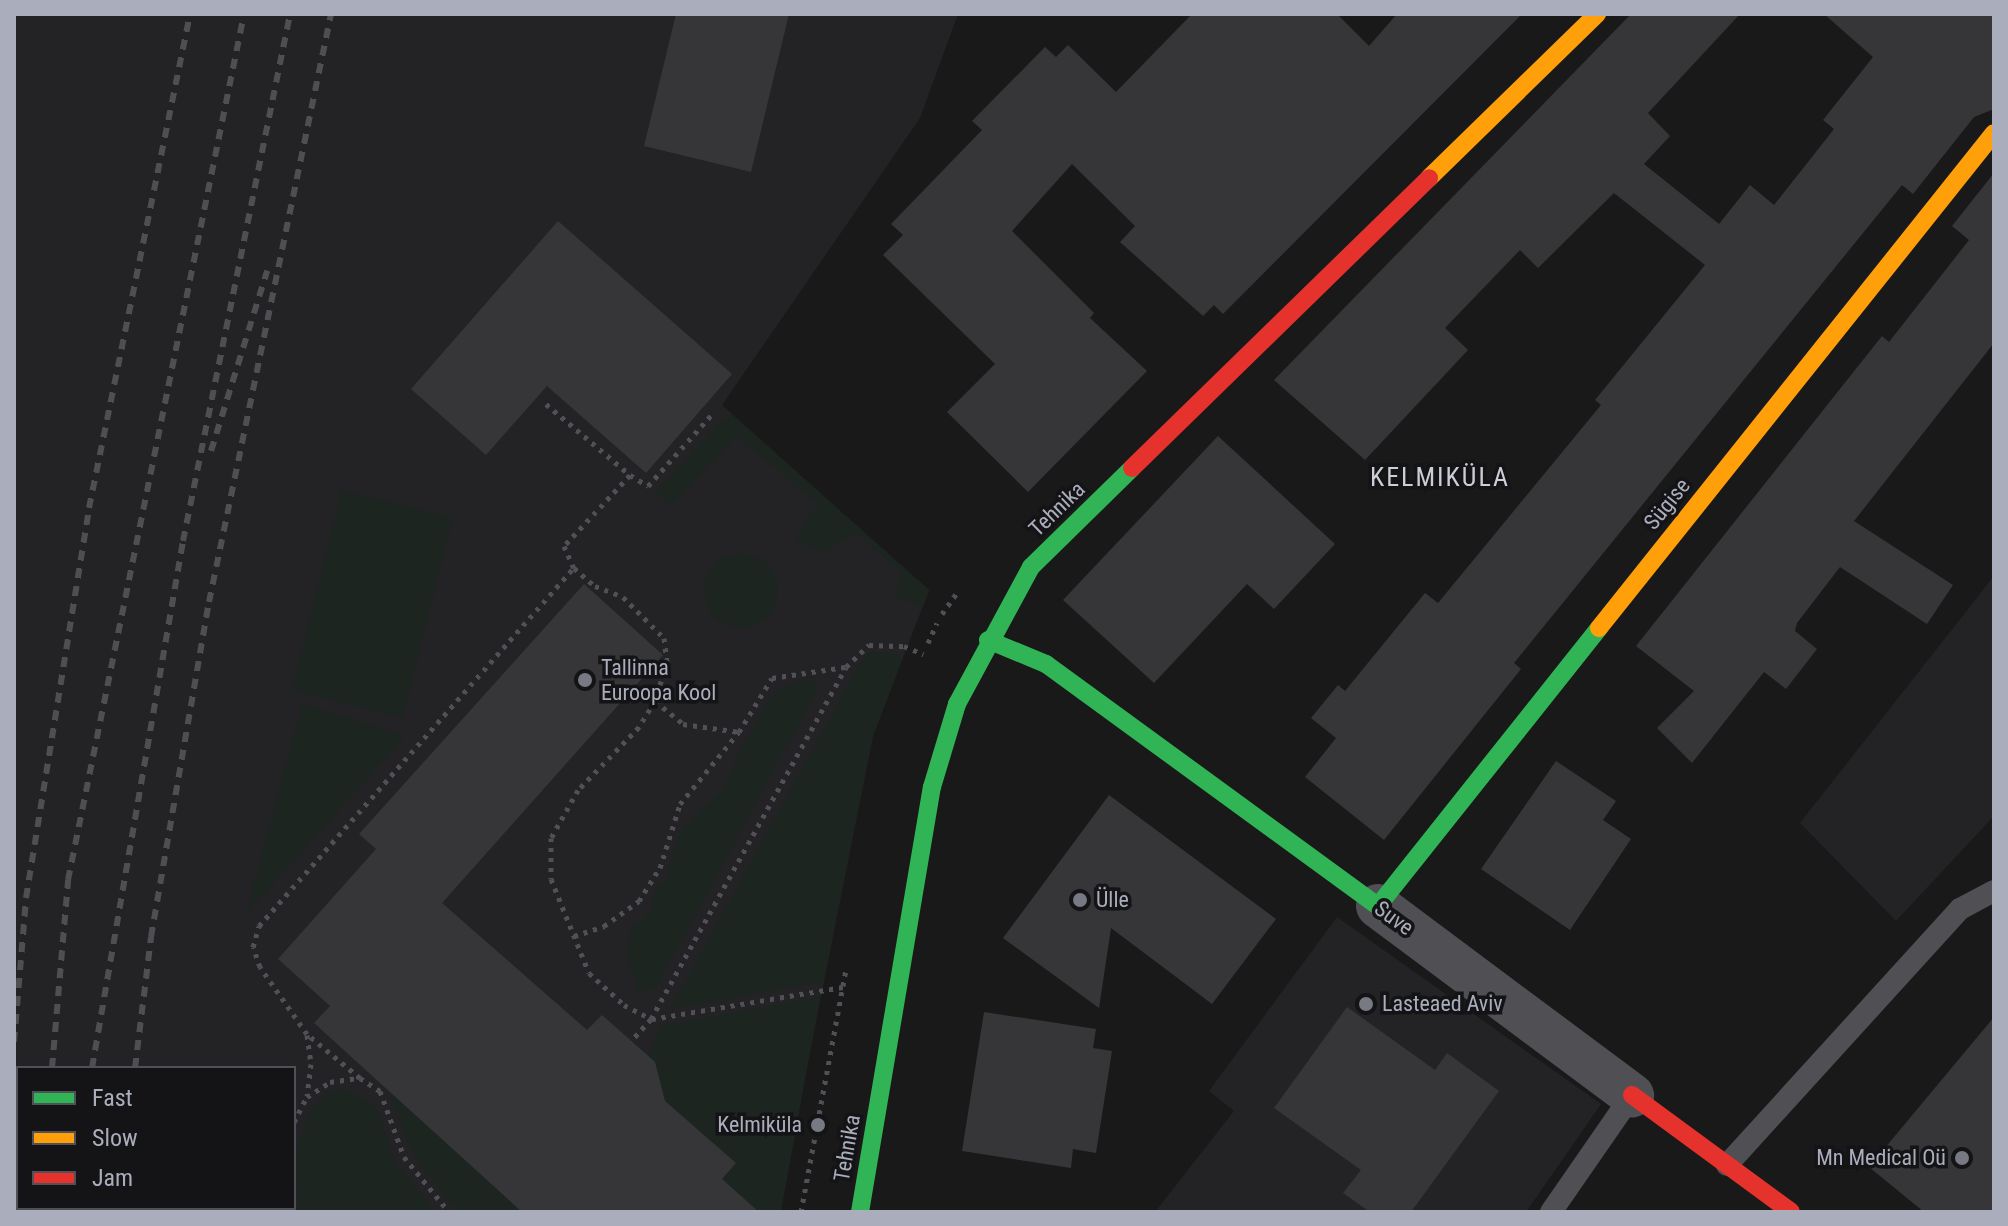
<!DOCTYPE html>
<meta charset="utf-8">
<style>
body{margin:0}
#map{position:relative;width:2008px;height:1226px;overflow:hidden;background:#19191a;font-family:"Roboto Condensed",sans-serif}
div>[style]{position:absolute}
.built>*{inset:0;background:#232326}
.green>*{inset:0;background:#1d2520;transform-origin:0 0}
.round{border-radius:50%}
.building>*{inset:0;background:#363638}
.path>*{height:5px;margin-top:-2.5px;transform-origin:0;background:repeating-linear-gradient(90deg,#505056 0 4px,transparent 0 10px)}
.lane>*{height:22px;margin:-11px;padding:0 11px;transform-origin:11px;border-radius:11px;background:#4f4f54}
.street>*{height:44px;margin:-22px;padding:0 22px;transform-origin:22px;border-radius:22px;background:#4f4f54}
.fast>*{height:18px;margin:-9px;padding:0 9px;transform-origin:9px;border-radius:9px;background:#30b455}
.slow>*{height:18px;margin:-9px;padding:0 9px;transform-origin:9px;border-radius:9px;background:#ff9f0a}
.jam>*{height:18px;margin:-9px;padding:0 9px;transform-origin:9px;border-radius:9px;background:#e5322d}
.rail>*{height:6px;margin-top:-3px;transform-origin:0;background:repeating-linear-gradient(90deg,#4e4f53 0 10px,transparent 0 18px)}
.dots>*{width:22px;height:22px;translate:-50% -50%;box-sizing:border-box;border:4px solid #141316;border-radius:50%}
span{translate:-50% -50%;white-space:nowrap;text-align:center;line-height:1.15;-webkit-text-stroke:7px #141316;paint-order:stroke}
.street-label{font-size:22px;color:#aaadbc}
.poi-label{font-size:22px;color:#aaadbc}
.left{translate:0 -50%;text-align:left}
.right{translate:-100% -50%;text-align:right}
.quarter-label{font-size:26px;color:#cbcdd7;letter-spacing:2px}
.frame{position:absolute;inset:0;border:16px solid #aaadbc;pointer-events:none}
.legend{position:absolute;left:16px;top:1066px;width:280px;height:144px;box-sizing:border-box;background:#141316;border:2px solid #505158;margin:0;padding:10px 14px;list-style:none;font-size:24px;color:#aaadbc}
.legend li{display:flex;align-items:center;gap:16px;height:40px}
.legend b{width:40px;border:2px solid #505158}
</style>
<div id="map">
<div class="built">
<div style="clip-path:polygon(evenodd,14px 14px,958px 14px,920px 118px,722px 405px,929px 590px,873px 736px,778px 1212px,14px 1212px,14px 14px,18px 1068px,294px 1068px,294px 1208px,18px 1208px,18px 1068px)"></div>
<div style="clip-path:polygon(1994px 576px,1994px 816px,1896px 921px,1800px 823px)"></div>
<div style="clip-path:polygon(1337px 917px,1601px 1104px,1526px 1212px,1155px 1212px,1234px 1111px,1209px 1091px)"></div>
</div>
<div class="green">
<div style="clip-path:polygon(730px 413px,929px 590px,923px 607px,894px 597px,902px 573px,857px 534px,825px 551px,796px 543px,806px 518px,819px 505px,737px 436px,671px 505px,655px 492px)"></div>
<div style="left:342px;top:490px;width:114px;height:206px;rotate:14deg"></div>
<div class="round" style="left:704px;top:554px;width:74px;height:74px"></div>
<div style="clip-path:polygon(873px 652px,904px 655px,873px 736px,823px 982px,670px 1009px,864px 657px)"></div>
<div style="clip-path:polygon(811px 676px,817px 690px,656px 988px,639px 992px,627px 955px,631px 929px,649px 914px,657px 887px,666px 881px,679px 834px,727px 785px,741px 748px,775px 691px)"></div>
<div style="clip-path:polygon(302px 704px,405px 736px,246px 914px)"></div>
<div style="clip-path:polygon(820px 997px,781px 1212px,759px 1212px,722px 1179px,736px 1163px,647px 1085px,658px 1072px,648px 1056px,661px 1026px)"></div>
<div style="clip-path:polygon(341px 1089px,375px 1105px,396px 1163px,435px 1212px,301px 1212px,294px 1182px,296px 1146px,313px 1107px,327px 1092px)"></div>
<div style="clip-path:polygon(389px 1091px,522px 1212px,463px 1212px,451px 1204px,415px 1158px)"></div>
</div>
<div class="building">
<div style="clip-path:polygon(676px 14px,789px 14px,751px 172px,644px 146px)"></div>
<div style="clip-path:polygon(1192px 14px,1337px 14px,1369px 46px,1397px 14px,1522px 14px,1223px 314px,1214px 305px,1203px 316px,1120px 242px,1135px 226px,1072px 164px,1012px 231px,1094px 313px,1090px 318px,1147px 371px,1028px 492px,947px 412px,995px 364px,883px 255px,903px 235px,891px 224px,982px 130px,972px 121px,1045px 47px,1056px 57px,1068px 45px,1116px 92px)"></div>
<div style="clip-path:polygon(1631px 14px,1740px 14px,1648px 113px,1670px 136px,1644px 164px,1719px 224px,1750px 185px,1774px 205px,1834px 129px,1823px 120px,1873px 57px,1824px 14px,1994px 14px,1994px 109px,1974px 117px,1913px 194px,1902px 185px,1514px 663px,1521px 669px,1384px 840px,1305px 777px,1336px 738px,1311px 718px,1338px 685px,1345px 691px,1425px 593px,1438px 603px,1601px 405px,1595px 400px,1705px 265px,1614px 193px,1538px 268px,1520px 250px,1445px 328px,1468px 350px,1365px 460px,1274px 380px)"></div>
<div style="clip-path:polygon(1994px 173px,1994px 343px,1854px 521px,1953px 585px,1927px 624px,1840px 567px,1797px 623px,1795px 631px,1817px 649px,1786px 689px,1764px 672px,1692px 763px,1657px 728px,1694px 691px,1636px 646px,1882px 336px,1889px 342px,1969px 240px,1952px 226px)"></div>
<div style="clip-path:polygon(558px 221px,732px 374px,646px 473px,547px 386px,486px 455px,411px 389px)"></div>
<div style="clip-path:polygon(1218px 436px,1335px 544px,1274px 609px,1247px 584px,1154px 683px,1063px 600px)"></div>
<div style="clip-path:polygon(584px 584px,663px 655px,442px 903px,587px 1030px,602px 1015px,655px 1062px,665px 1101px,736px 1163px,722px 1179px,759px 1212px,522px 1212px,314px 1023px,330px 1006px,278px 959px,376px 849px,359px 834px)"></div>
<div style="clip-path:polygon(1556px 761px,1616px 801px,1603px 820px,1631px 839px,1570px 930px,1481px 869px)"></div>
<div style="clip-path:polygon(1109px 795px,1276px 919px,1212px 1004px,1111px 928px,1099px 1008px,1003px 938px)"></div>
<div style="clip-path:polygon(1347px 1007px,1435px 1070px,1447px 1053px,1499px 1091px,1411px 1212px,1370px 1212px,1343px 1193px,1361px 1170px,1274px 1108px)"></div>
<div style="clip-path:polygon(984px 1012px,1096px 1029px,1093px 1048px,1112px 1051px,1096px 1153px,1073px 1149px,1071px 1168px,962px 1151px)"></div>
<div style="clip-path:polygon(1994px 1017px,1994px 1212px,1924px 1212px,1869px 1167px)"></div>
</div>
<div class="path">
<div style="left:546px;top:404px;width:110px;rotate:40.2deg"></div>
<div style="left:630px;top:475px;width:97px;rotate:132.9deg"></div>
<div style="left:564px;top:546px;width:24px;rotate:66deg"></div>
<div style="left:574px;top:568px;width:28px;rotate:41deg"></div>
<div style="left:595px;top:586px;width:30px;rotate:21deg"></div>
<div style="left:623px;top:597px;width:58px;rotate:45deg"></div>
<div style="left:664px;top:638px;width:24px;rotate:83deg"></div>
<div style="left:667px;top:662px;width:41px;rotate:107.1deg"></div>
<div style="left:655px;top:701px;width:31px;rotate:122deg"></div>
<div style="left:639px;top:727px;width:88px;rotate:134.1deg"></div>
<div style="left:578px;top:790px;width:55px;rotate:119.4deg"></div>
<div style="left:551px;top:838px;width:41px;rotate:90deg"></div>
<div style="left:551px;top:879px;width:101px;rotate:68deg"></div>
<div style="left:589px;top:973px;width:47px;rotate:42.4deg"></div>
<div style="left:624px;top:1005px;width:30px;rotate:27deg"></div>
<div style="left:651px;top:1019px;width:30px;rotate:132deg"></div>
<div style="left:630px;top:475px;width:21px;rotate:31deg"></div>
<div style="left:648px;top:486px;width:98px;rotate:-48.3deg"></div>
<div style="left:942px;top:614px;width:29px;rotate:-55deg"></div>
<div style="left:928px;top:643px;width:22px;rotate:-66deg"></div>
<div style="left:655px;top:701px;width:36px;rotate:39deg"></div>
<div style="left:683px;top:724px;width:57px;rotate:8.1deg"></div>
<div style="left:574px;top:936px;width:32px;rotate:-18deg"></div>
<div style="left:604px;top:926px;width:43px;rotate:-35.5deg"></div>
<div style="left:639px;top:901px;width:39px;rotate:-58deg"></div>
<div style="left:660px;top:868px;width:67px;rotate:-72.6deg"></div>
<div style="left:680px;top:804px;width:93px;rotate:-50.7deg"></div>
<div style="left:739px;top:732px;width:63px;rotate:-58.6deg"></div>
<div style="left:772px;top:678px;width:74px;rotate:-8.6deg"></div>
<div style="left:843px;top:987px;width:195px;rotate:170.5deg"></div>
<div style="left:651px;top:1019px;width:402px;rotate:-61deg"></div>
<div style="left:846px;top:667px;width:32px;rotate:-44deg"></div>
<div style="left:869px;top:645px;width:35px;rotate:2deg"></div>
<div style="left:904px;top:646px;width:21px;rotate:23deg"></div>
<div style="left:307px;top:1035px;width:29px;rotate:82deg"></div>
<div style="left:311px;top:1064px;width:32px;rotate:97deg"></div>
<div style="left:360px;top:1078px;width:69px;rotate:-140.3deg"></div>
<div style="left:307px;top:1034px;width:82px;rotate:-125deg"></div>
<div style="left:260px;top:967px;width:21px;rotate:-109deg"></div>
<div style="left:253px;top:947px;width:22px;rotate:-74deg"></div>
<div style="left:259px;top:926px;width:477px;rotate:-48.7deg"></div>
<div style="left:294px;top:1122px;width:28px;rotate:-63deg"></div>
<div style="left:307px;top:1097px;width:27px;rotate:-33deg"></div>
<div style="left:330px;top:1082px;width:30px;rotate:-8deg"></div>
<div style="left:360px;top:1078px;width:24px;rotate:33deg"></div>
<div style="left:380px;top:1091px;width:70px;rotate:70deg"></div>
<div style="left:404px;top:1157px;width:71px;rotate:50.7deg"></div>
<div style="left:285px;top:1208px;width:4px;rotate:76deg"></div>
<div style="left:801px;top:1212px;width:246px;rotate:-79.5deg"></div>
</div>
<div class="lane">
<div style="left:1727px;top:1165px;width:346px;rotate:-47.7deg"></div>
<div style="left:1960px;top:909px;width:38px;rotate:-28deg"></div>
<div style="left:1551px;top:1212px;width:142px;rotate:-55.3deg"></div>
</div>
<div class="street">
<div style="left:1378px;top:906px;width:317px;rotate:36.7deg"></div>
</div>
<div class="fast">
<div style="left:988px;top:640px;width:63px;rotate:22.5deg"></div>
<div style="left:1046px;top:664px;width:411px;rotate:36.1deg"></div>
<div style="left:1378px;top:906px;width:355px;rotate:-51.5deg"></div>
<div style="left:860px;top:1212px;width:431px;rotate:-80.4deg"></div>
<div style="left:932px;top:787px;width:87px;rotate:-73.2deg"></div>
<div style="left:957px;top:704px;width:156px;rotate:-61.6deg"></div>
<div style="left:1031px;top:567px;width:141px;rotate:-44.4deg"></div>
</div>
<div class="slow">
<div style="left:1429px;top:178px;width:235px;rotate:-44.3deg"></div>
<div style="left:1599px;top:628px;width:633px;rotate:-51.41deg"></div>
</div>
<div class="jam">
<div style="left:1132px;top:468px;width:415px;rotate:-44.3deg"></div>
<div style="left:1632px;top:1095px;width:197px;rotate:36.3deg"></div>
</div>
<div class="rail">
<div style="left:211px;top:451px;width:189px;rotate:-72.7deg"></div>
<div style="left:14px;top:1042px;width:144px;rotate:-85.2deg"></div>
<div style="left:26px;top:898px;width:395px;rotate:-80.8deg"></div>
<div style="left:89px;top:508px;width:504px;rotate:-78.44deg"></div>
<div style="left:52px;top:1068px;width:189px;rotate:-85.1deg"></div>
<div style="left:68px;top:880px;width:884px;rotate:-78.51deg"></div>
<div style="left:92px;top:1068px;width:535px;rotate:-80.2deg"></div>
<div style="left:183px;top:541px;width:538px;rotate:-78.52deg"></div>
<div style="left:135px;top:1068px;width:132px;rotate:-83deg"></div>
<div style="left:151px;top:937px;width:340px;rotate:-80.2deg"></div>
<div style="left:209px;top:602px;width:601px;rotate:-78.28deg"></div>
<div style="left:40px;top:1212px;width:4px;rotate:-76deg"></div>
<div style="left:74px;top:1212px;width:4px;rotate:-90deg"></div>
<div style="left:118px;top:1212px;width:4px;rotate:-76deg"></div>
</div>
<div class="dots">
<div style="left:585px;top:680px;background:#777983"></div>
<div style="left:1080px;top:900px;background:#777983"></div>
<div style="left:1366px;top:1004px;background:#777983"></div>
<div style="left:818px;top:1125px;background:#777983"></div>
<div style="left:1962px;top:1158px;background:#777983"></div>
</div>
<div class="street-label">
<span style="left:1667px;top:504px;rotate:-51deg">Sügise</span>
<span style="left:1057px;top:509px;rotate:-44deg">Tehnika</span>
<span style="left:1394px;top:918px;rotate:36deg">Suve</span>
<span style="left:847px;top:1148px;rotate:-80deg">Tehnika</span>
</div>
<div class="poi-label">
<span class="left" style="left:601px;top:680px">Tallinna<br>Euroopa Kool</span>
<span class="left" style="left:1096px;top:900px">Ülle</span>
<span class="left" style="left:1382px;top:1004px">Lasteaed Aviv</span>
<span class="right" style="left:802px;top:1125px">Kelmiküla</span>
<span class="right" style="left:1946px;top:1158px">Mn Medical Oü</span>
</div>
<div class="quarter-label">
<span style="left:1440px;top:478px">KELMIKÜLA</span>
</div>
<div class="frame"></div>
<ul class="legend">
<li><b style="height:10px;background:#30b455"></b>Fast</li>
<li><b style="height:10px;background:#ff9f0a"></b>Slow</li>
<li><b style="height:10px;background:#e5322d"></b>Jam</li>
</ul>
</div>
